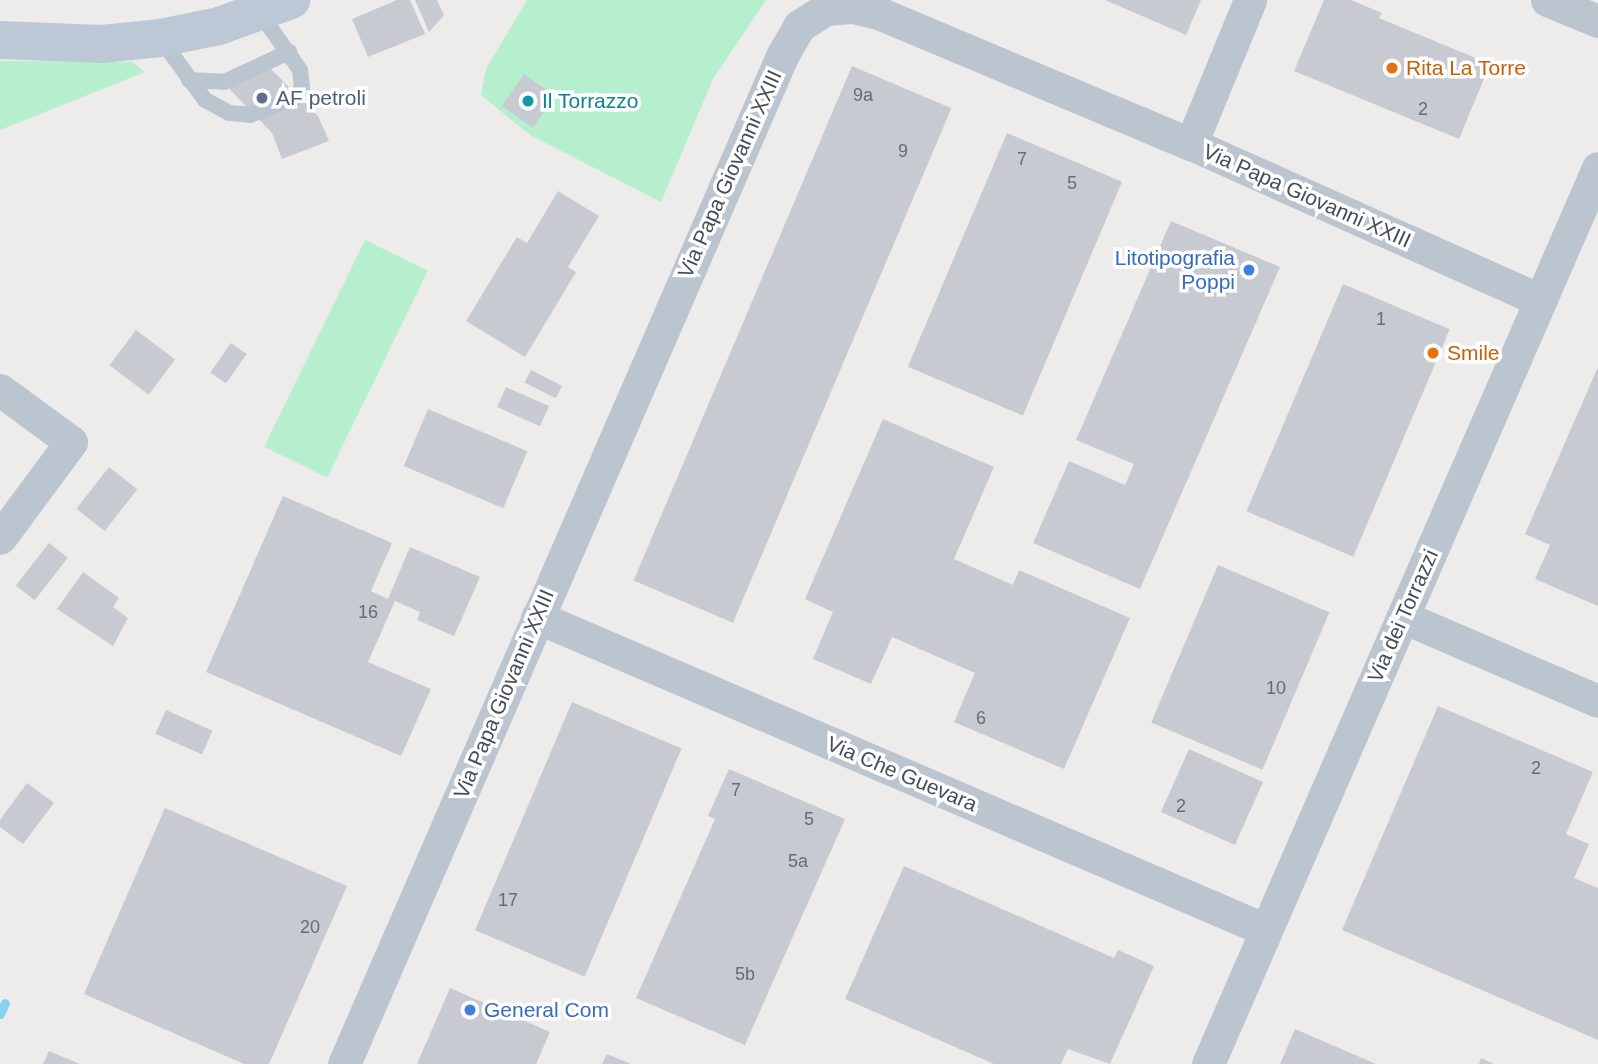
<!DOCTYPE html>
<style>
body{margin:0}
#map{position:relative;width:1598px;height:1064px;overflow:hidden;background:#eeebeb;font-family:Arial,sans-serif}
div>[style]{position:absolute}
.green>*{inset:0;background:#b6efce;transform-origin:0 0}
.stream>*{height:9px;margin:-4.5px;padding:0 4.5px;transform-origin:4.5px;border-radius:4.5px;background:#82d3ee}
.building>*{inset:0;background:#c8cad1;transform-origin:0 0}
.service>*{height:16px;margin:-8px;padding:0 8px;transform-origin:8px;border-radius:8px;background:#bbc5cf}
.minor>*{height:33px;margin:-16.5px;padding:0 16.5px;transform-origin:16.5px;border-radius:16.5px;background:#bbc5cf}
.secondary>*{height:38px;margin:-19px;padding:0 19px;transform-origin:19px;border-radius:19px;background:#bdc8d6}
.dots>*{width:19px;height:19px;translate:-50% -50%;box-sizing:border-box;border:4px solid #fff;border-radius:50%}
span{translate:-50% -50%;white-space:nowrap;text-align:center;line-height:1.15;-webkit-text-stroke:7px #fff;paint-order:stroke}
.number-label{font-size:18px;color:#646d77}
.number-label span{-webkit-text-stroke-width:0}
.food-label{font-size:21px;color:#c56008}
.left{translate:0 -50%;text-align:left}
.service-label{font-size:21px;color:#4e5e75}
.culture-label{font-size:21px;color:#0d838f}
.street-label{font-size:21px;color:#434e59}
.shop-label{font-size:21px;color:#366cbe}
.right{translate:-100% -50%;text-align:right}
</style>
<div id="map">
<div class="green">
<div style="clip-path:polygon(527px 0,766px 0,713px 79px,661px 202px,530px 135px,481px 95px,486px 69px)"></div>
<div style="clip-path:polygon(0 61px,133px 62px,145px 72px,0 130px)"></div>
<div style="left:365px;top:240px;width:70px;height:230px;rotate:26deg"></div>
</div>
<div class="stream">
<div style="left:0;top:1014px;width:12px;rotate:-66deg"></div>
</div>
<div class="building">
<div style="clip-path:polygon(397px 0,410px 0,425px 34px,368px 57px,352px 19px)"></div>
<div style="clip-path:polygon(415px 0,437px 0,444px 15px,429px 32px)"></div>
<div style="clip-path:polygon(1105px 0,1201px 0,1186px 35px)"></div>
<div style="clip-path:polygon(1324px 0,1351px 0,1382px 13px,1379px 18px,1490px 64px,1459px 139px,1294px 71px)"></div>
<div style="clip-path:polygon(263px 61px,318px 116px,329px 141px,282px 159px,272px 133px,219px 78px)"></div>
<div style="left:852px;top:66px;width:108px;height:559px;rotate:23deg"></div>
<div style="left:524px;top:74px;width:38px;height:39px;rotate:35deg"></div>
<div style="left:1007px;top:133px;width:125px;height:254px;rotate:23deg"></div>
<div style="clip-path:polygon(558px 191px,599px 216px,568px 267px,576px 272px,525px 357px,466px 321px,517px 237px,527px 243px)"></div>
<div style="clip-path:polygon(1171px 221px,1280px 267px,1140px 589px,1033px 543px,1069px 461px,1125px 485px,1134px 464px,1076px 440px)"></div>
<div style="left:1343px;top:284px;width:116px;height:247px;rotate:23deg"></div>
<div style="left:136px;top:330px;width:49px;height:44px;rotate:37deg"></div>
<div style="left:231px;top:343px;width:19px;height:36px;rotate:35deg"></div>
<div style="clip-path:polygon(1598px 367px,1598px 606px,1535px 579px,1550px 545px,1525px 534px)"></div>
<div style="left:531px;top:370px;width:35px;height:14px;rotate:27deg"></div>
<div style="left:506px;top:387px;width:47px;height:22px;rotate:24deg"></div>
<div style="left:428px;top:409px;width:108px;height:62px;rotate:23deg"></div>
<div style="clip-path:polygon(883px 419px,994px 467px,954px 559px,1013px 585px,1019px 570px,1130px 618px,1064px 769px,954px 722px,975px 673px,892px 637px,871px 684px,813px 659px,833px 612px,805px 599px)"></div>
<div style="left:109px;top:467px;width:36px;height:53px;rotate:38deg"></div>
<div style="clip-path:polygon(283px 496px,392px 543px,371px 591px,388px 599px,410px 547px,480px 577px,454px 636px,417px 620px,420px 612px,395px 601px,368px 662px,431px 689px,401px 756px,206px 672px)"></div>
<div style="left:49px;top:543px;width:24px;height:54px;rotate:38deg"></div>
<div style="left:1218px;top:565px;width:121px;height:171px;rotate:23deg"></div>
<div style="clip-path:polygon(83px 572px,119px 598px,113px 607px,128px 618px,113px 646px,57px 609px)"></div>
<div style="left:572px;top:702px;width:119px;height:248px;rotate:23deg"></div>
<div style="clip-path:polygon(1438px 706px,1593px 772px,1566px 834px,1589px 844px,1574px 878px,1598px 888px,1598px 1040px,1342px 930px)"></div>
<div style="left:166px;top:710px;width:51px;height:26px;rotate:24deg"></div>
<div style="left:1189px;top:749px;width:81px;height:69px;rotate:24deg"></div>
<div style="clip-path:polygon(729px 769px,845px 819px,745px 1045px,636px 998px,715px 819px,708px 816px)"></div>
<div style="clip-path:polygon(27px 783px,54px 803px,23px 844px,0 827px,0 820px)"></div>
<div style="clip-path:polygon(165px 808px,347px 886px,269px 1064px,244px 1064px,84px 994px)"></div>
<div style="clip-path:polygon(904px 866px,1114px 958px,1118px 950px,1154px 966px,1110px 1064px,1068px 1049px,1061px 1064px,994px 1064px,845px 999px)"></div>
<div style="clip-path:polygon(450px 988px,550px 1032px,536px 1064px,417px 1064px)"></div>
<div style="clip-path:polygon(1295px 1029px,1376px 1064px,1280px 1064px)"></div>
<div style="clip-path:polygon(49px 1051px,80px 1064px,43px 1064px)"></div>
<div style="clip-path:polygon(607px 1054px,631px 1064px,602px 1064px)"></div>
<div style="clip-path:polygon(1481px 1058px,1494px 1064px,1479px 1064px)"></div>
</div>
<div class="service">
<div style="left:160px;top:38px;width:77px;rotate:54deg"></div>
<div style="left:205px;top:100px;width:27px;rotate:28deg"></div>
<div style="left:229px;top:113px;width:21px;rotate:5deg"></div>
<div style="left:250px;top:115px;width:47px;rotate:-21.1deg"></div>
<div style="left:294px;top:98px;width:13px;rotate:-51deg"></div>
<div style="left:302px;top:88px;width:18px;rotate:-96deg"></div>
<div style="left:300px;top:70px;width:70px;rotate:-125.1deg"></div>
<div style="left:189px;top:80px;width:35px;rotate:3deg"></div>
<div style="left:224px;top:82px;width:72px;rotate:-24.8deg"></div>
</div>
<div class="minor">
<div style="left:1547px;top:0;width:55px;rotate:22.4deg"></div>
<div style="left:1191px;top:144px;width:156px;rotate:-67.7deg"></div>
<div style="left:0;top:390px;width:88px;rotate:36.2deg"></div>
<div style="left:71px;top:442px;width:119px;rotate:126.5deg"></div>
<div style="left:537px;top:617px;width:793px;rotate:23.24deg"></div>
<div style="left:1403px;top:617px;width:212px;rotate:23.3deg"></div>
<div style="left:344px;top:1064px;width:1099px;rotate:-66.51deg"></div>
<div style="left:782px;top:56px;width:34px;rotate:-60deg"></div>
<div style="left:799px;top:26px;width:32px;rotate:-32deg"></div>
<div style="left:826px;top:9px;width:27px;rotate:-4deg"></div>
<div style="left:853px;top:7px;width:29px;rotate:14deg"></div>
<div style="left:881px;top:14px;width:336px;rotate:22.8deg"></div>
<div style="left:1191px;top:144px;width:382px;rotate:24.1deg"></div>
<div style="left:1208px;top:1064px;width:977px;rotate:-66.48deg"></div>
</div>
<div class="secondary">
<div style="left:0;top:40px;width:102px;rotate:2.2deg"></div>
<div style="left:102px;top:44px;width:58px;rotate:-5.9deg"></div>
<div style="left:160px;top:38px;width:60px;rotate:-11.5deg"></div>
<div style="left:219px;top:26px;width:77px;rotate:-19.9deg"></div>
</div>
<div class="dots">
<div style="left:1392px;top:68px;background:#e8710a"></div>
<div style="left:262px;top:98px;background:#5c6f8a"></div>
<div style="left:528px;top:101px;background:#0f9aa8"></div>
<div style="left:1249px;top:270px;background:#3f7fe0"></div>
<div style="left:1433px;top:353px;background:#e8710a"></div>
<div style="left:470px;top:1010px;background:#3f7fe0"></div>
</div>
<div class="number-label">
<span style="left:863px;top:95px">9a</span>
<span style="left:1423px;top:109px">2</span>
<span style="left:903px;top:151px">9</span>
<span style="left:1022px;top:159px">7</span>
<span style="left:1072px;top:183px">5</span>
<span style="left:1381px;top:319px">1</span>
<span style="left:368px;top:612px">16</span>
<span style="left:1276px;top:688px">10</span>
<span style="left:981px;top:718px">6</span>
<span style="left:1536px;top:768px">2</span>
<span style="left:736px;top:790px">7</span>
<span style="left:1181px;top:806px">2</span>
<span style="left:809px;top:819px">5</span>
<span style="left:798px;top:861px">5a</span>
<span style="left:508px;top:900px">17</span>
<span style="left:310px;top:927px">20</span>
<span style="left:745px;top:974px">5b</span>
</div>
<div class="food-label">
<span class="left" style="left:1406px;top:68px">Rita La Torre</span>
<span class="left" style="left:1447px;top:353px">Smile</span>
</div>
<div class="service-label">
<span class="left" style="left:276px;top:98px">AF petroli</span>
</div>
<div class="culture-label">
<span class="left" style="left:542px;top:101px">Il Torrazzo</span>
</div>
<div class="street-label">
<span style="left:730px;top:174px;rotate:-66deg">Via Papa Giovanni XXIII</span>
<span style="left:1307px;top:196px;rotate:24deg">Via Papa Giovanni XXIII</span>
<span style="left:1403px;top:616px;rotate:-66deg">Via dei Torrazzi</span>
<span style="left:504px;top:694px;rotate:-67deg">Via Papa Giovanni XXIII</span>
<span style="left:902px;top:774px;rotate:23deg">Via Che Guevara</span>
</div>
<div class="shop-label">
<span class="right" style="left:1235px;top:270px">Litotipografia<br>Poppi</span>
<span class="left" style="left:484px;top:1010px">General Com</span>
</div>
</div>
